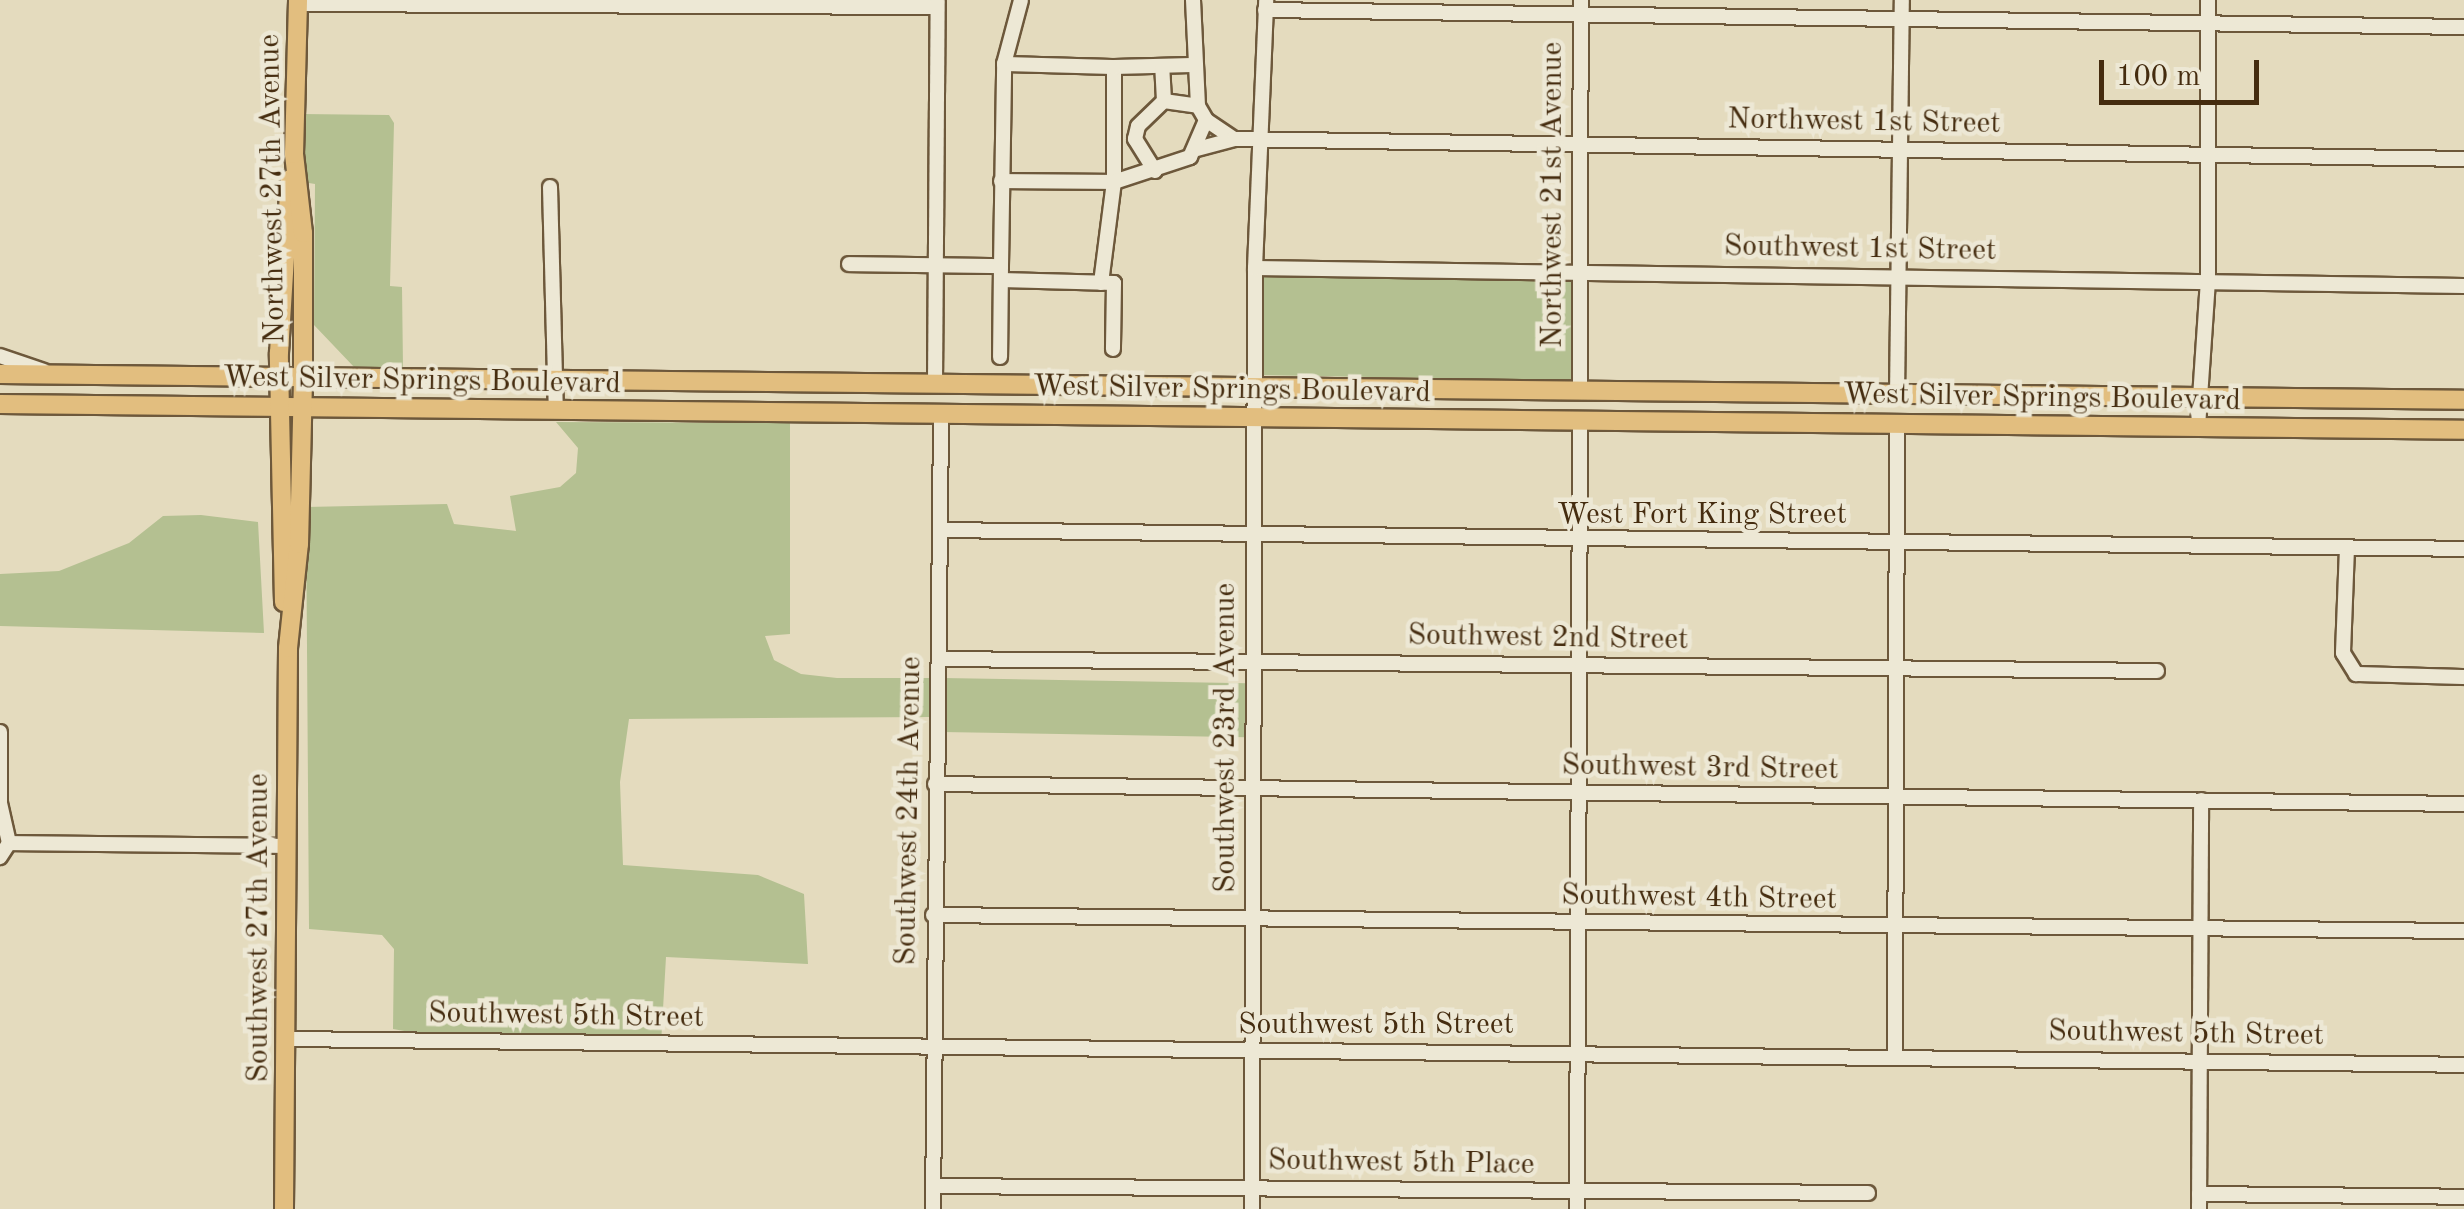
<!DOCTYPE html>
<style>
body{margin:0}
#map{position:relative;width:2464px;height:1209px;overflow:hidden;background:#e4dbbe;font-family:"Old Standard TT",serif}
div>[style]{position:absolute}
.green>*{inset:0;background:#b4c091;transform-origin:0 0}
.roads{filter:drop-shadow(2px 0 #6d583b) drop-shadow(-2px 0 #6d583b) drop-shadow(0 2px #6d583b) drop-shadow(0 -2px #6d583b)}
.minor>*{height:14px;margin:-7px;padding:0 7px;transform-origin:7px;border-radius:7px;background:#ede8d5}
.major>*{height:18px;margin:-9px;padding:0 9px;transform-origin:9px;border-radius:9px;background:#e2be7f}
span{translate:-50% -50%;white-space:nowrap;text-align:center;line-height:1.15;-webkit-text-stroke:9px #ede8d5;paint-order:stroke}
.street-label{font-size:30px;color:#452c0f}
.scale{position:absolute;left:2099px;top:60px;width:160px;height:45px;box-sizing:border-box;border:5px solid #452c0f;border-top:0;padding-left:12px;font-size:30px;line-height:35px;white-space:nowrap;color:#452c0f;-webkit-text-stroke:8px #ede8d5;paint-order:stroke}
</style>
<div id="map">
<div class="green">
<div style="clip-path:polygon(301px 114px,389px 115px,394px 123px,390px 286px,402px 287px,403px 367px,354px 367px,314px 325px,315px 184px,303px 182px)"></div>
<div style="left:1259px;top:274px;width:316px;height:101px;rotate:1deg"></div>
<div style="clip-path:polygon(556px 422px,790px 423px,790px 634px,765px 636px,774px 660px,801px 674px,837px 678px,932px 678px,931px 717px,629px 719px,620px 782px,623px 865px,758px 875px,804px 894px,808px 964px,666px 957px,661px 1044px,455px 1040px,393px 1029px,394px 949px,382px 935px,309px 929px,306px 507px,447px 504px,454px 524px,516px 531px,510px 496px,560px 487px,576px 473px,578px 448px)"></div>
<div style="clip-path:polygon(201px 515px,258px 522px,264px 633px,0 626px,0 574px,59px 571px,129px 543px,163px 516px)"></div>
<div style="left:943px;top:678px;width:305px;height:54px;rotate:1deg"></div>
</div>
<div class="roads">
<div class="minor">
<div style="left:1193px;top:0;width:106px;rotate:87.3deg"></div>
<div style="left:1198px;top:106px;width:16px;rotate:60deg"></div>
<div style="left:1206px;top:120px;width:34px;rotate:34deg"></div>
<div style="left:298px;top:4px;width:639px;rotate:0.27deg"></div>
<div style="left:1265px;top:10px;width:1199px;rotate:0.81deg"></div>
<div style="left:1114px;top:67px;width:78px;rotate:-1.5deg"></div>
<div style="left:1164px;top:101px;width:34px;rotate:8deg"></div>
<div style="left:1197px;top:149px;width:38px;rotate:-15deg"></div>
<div style="left:1234px;top:139px;width:1230px;rotate:0.93deg"></div>
<div style="left:1155px;top:171px;width:38px;rotate:-122deg"></div>
<div style="left:1135px;top:139px;width:13px;rotate:-77deg"></div>
<div style="left:1138px;top:126px;width:36px;rotate:-44deg"></div>
<div style="left:1164px;top:101px;width:35px;rotate:-93deg"></div>
<div style="left:1001px;top:181px;width:113px;rotate:0.5deg"></div>
<div style="left:1114px;top:182px;width:115px;rotate:-90deg"></div>
<div style="left:1114px;top:67px;width:110px;rotate:-178.4deg"></div>
<div style="left:550px;top:187px;width:223px;rotate:88.5deg"></div>
<div style="left:849px;top:264px;width:152px;rotate:0.8deg"></div>
<div style="left:1001px;top:266px;width:91px;rotate:90.6deg"></div>
<div style="left:1001px;top:266px;width:202px;rotate:-89.1deg"></div>
<div style="left:1004px;top:64px;width:66px;rotate:-75.1deg"></div>
<div style="left:1255px;top:268px;width:1209px;rotate:0.85deg"></div>
<div style="left:1001px;top:280px;width:113px;rotate:1.5deg"></div>
<div style="left:1114px;top:283px;width:66px;rotate:90.9deg"></div>
<div style="left:1101px;top:283px;width:102px;rotate:-82.7deg"></div>
<div style="left:1114px;top:182px;width:80px;rotate:-18.2deg"></div>
<div style="left:1190px;top:157px;width:40px;rotate:-66.6deg"></div>
<div style="left:0;top:356px;width:46px;rotate:18.8deg"></div>
<div style="left:935px;top:384px;width:383px;rotate:-89.6deg"></div>
<div style="left:1580px;top:391px;width:391px;rotate:-89.9deg"></div>
<div style="left:1897px;top:395px;width:395px;rotate:-89.3deg"></div>
<div style="left:2198px;top:427px;width:145px;rotate:-86.1deg"></div>
<div style="left:2208px;top:282px;width:282px;rotate:-90deg"></div>
<div style="left:940px;top:530px;width:1524px;rotate:0.71deg"></div>
<div style="left:2347px;top:548px;width:105px;rotate:92.2deg"></div>
<div style="left:2343px;top:653px;width:25px;rotate:58deg"></div>
<div style="left:2356px;top:674px;width:108px;rotate:1.6deg"></div>
<div style="left:939px;top:659px;width:1218px;rotate:0.56deg"></div>
<div style="left:0;top:732px;width:71px;rotate:90deg"></div>
<div style="left:0;top:803px;width:41px;rotate:77.3deg"></div>
<div style="left:9px;top:843px;width:17px;rotate:123deg"></div>
<div style="left:935px;top:784px;width:1529px;rotate:0.75deg"></div>
<div style="left:9px;top:843px;width:276px;rotate:0.6deg"></div>
<div style="left:933px;top:915px;width:1531px;rotate:0.6deg"></div>
<div style="left:288px;top:1039px;width:2176px;rotate:0.68deg"></div>
<div style="left:1895px;top:1057px;width:633px;rotate:-89.82deg"></div>
<div style="left:933px;top:1186px;width:935px;rotate:0.43deg"></div>
<div style="left:2199px;top:1194px;width:265px;rotate:0.6deg"></div>
<div style="left:933px;top:1209px;width:795px;rotate:-89.42deg"></div>
<div style="left:1252px;top:1209px;width:941px;rotate:-89.82deg"></div>
<div style="left:1255px;top:268px;width:268px;rotate:-87.6deg"></div>
<div style="left:1577px;top:1209px;width:788px;rotate:-89.78deg"></div>
<div style="left:2199px;top:1209px;width:409px;rotate:-89.7deg"></div>
</div>
<div class="major">
<div style="left:0;top:374px;width:2464px;rotate:0.6deg"></div>
<div style="left:0;top:404px;width:2464px;rotate:0.6deg"></div>
<div style="left:284px;top:602px;width:249px;rotate:-91.2deg"></div>
<div style="left:279px;top:353px;width:174px;rotate:-86.4deg"></div>
<div style="left:284px;top:1209px;width:561px;rotate:-89.59deg"></div>
<div style="left:288px;top:648px;width:105px;rotate:-84deg"></div>
<div style="left:299px;top:544px;width:167px;rotate:-88.6deg"></div>
<div style="left:303px;top:377px;width:144px;rotate:-90deg"></div>
<div style="left:303px;top:233px;width:80px;rotate:-96.5deg"></div>
<div style="left:294px;top:154px;width:154px;rotate:-88.5deg"></div>
</div>
</div>
<div class="street-label">
<span style="left:1864px;top:122px;rotate:1deg">Northwest 1st Street</span>
<span style="left:273px;top:189px;rotate:-91deg">Northwest 27th Avenue</span>
<span style="left:1553px;top:195px;rotate:-90deg">Northwest 21st Avenue</span>
<span style="left:1860px;top:249px;rotate:1deg">Southwest 1st Street</span>
<span style="left:422px;top:381px;rotate:1deg">West Silver Springs Boulevard</span>
<span style="left:1232px;top:390px;rotate:1deg">West Silver Springs Boulevard</span>
<span style="left:2042px;top:398px;rotate:1deg">West Silver Springs Boulevard</span>
<span style="left:1702px;top:515px">West Fort King Street</span>
<span style="left:1548px;top:638px;rotate:1deg">Southwest 2nd Street</span>
<span style="left:1226px;top:738px;rotate:-90deg">Southwest 23rd Avenue</span>
<span style="left:1700px;top:768px;rotate:1deg">Southwest 3rd Street</span>
<span style="left:909px;top:811px;rotate:-89deg">Southwest 24th Avenue</span>
<span style="left:1699px;top:898px;rotate:1deg">Southwest 4th Street</span>
<span style="left:259px;top:928px;rotate:-90deg">Southwest 27th Avenue</span>
<span style="left:566px;top:1016px;rotate:1deg">Southwest 5th Street</span>
<span style="left:1376px;top:1025px">Southwest 5th Street</span>
<span style="left:2186px;top:1034px;rotate:1deg">Southwest 5th Street</span>
<span style="left:1401px;top:1163px;rotate:1deg">Southwest 5th Place</span>
</div>
<div class="scale">100 m</div>
</div>
